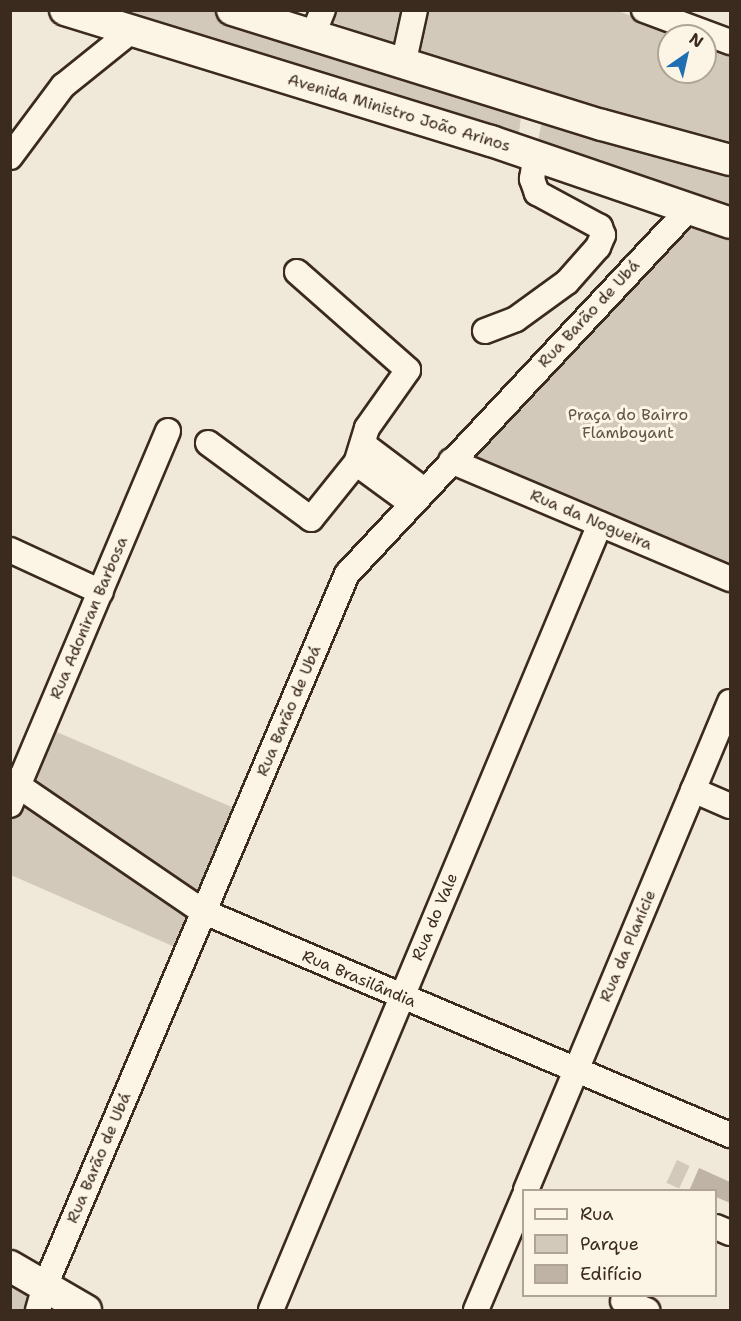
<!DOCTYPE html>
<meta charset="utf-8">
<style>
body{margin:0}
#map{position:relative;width:741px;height:1321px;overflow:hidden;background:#f0e9d9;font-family:"Shantell Sans",sans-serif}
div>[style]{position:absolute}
.green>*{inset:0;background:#d2c9ba;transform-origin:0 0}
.building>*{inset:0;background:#beb3a4}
.roads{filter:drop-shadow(2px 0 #3b2a1e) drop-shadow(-2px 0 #3b2a1e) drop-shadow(0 2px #3b2a1e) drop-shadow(0 -2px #3b2a1e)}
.minor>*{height:24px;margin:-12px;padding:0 12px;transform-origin:12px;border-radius:12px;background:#fcf5e5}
.major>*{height:30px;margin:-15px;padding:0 15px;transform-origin:15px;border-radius:15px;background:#fcf5e5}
span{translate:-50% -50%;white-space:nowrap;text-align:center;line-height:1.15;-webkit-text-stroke:6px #fcf5e5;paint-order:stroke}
.street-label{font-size:16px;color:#3b2a1e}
.park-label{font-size:16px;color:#615245}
.frame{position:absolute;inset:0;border:12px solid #3b2a1e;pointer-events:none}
.legend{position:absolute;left:522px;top:1189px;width:195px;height:108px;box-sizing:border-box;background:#fcf5e5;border:2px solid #afa495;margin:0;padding:8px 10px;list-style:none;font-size:18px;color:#3b2a1e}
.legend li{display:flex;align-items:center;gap:12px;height:30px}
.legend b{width:30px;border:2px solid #afa495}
.north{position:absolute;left:657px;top:24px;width:60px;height:60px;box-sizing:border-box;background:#fcf5e5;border:2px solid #afa495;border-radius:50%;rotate:34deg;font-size:16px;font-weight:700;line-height:24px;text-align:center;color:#3b2a1e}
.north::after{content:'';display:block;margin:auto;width:21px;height:27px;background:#1f6fb2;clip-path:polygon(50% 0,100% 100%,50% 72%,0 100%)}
</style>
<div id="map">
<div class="green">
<div style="clip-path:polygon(332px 10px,618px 11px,687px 36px,669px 36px,669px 72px,705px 72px,705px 43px,730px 52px,730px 149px,421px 54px,327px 20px)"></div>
<div style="clip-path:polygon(92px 11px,214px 11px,522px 109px,518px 141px)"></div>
<div style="clip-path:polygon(544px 112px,730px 161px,730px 220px,537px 145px)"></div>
<div style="clip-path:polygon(690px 208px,730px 223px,730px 579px,451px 461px)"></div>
<div style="clip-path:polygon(45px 727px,234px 808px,177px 948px,11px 875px,11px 811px)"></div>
<div style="left:677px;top:1160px;width:14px;height:25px;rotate:25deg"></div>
<div style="clip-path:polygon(11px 1283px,57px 1310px,11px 1310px)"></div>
</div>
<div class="building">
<div style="clip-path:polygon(699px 1168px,730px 1182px,730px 1203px,716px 1197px,716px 1191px,689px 1191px)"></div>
</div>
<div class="roads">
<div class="minor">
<div style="left:644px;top:10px;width:92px;rotate:20.4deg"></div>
<div style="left:312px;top:37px;width:29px;rotate:-68deg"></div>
<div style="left:403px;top:65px;width:56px;rotate:-77.7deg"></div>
<div style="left:10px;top:157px;width:89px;rotate:-53.3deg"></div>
<div style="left:63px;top:86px;width:91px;rotate:-38.8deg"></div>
<div style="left:297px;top:272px;width:148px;rotate:41.4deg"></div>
<div style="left:408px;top:370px;width:71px;rotate:125.3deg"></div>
<div style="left:367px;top:428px;width:37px;rotate:107deg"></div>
<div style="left:485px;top:331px;width:33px;rotate:-21deg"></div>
<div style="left:516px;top:319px;width:63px;rotate:-36deg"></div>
<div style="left:567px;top:282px;width:47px;rotate:-48.5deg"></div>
<div style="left:598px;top:247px;width:13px;rotate:-67deg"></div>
<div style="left:603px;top:235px;width:9px;rotate:-111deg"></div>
<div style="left:600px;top:227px;width:72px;rotate:-151.6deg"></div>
<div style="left:537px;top:193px;width:15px;rotate:-110deg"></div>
<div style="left:532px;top:179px;width:24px;rotate:-81deg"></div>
<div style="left:208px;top:443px;width:128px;rotate:36.4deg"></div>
<div style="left:311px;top:519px;width:72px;rotate:-51.2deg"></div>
<div style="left:356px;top:463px;width:69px;rotate:36.2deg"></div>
<div style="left:363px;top:444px;width:76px;rotate:37deg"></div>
<div style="left:451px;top:461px;width:303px;rotate:22.9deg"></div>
<div style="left:10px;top:550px;width:100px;rotate:24.8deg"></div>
<div style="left:10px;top:780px;width:232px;rotate:34.3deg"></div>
<div style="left:202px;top:911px;width:574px;rotate:22.99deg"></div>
<div style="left:693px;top:790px;width:40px;rotate:23.4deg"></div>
<div style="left:10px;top:805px;width:406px;rotate:-67.1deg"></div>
<div style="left:526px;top:1190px;width:529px;rotate:-67.31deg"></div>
<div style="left:716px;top:1227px;width:15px;rotate:23deg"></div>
<div style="left:623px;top:1301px;width:26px;rotate:21deg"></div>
<div style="left:38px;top:1310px;width:25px;rotate:-74deg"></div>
<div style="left:45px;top:1286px;width:773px;rotate:-67.02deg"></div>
<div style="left:347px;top:574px;width:502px;rotate:-46.86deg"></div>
<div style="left:271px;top:1310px;width:852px;rotate:-67.29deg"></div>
<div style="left:476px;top:1310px;width:123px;rotate:-67deg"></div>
</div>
<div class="major">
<div style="left:65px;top:10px;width:446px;rotate:17.1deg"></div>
<div style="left:491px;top:141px;width:253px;rotate:18.9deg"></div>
<div style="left:232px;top:10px;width:387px;rotate:17.3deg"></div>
<div style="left:602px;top:125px;width:133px;rotate:15.3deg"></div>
<div style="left:10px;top:1266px;width:88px;rotate:30.1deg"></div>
</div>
</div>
<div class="street-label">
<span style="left:399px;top:113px;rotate:17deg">Avenida Ministro João Arinos</span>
<span style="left:589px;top:314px;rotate:-47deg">Rua Barão de Ubá</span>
<span style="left:591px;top:520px;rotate:23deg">Rua da Nogueira</span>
<span style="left:89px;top:618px;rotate:-67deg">Rua Adoniran Barbosa</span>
<span style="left:289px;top:711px;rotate:-67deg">Rua Barão de Ubá</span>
<span style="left:435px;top:917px;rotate:-67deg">Rua do Vale</span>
<span style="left:628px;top:946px;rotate:-67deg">Rua da Planície</span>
<span style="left:359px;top:979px;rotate:23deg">Rua Brasilândia</span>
<span style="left:99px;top:1158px;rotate:-67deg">Rua Barão de Ubá</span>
</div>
<div class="park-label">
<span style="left:628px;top:424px">Praça do Bairro<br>Flamboyant</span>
</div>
<div class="frame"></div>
<ul class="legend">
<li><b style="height:8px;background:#fcf5e5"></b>Rua</li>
<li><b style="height:16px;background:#d2c9ba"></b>Parque</li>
<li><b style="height:16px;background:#beb3a4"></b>Edifício</li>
</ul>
<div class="north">N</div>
</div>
